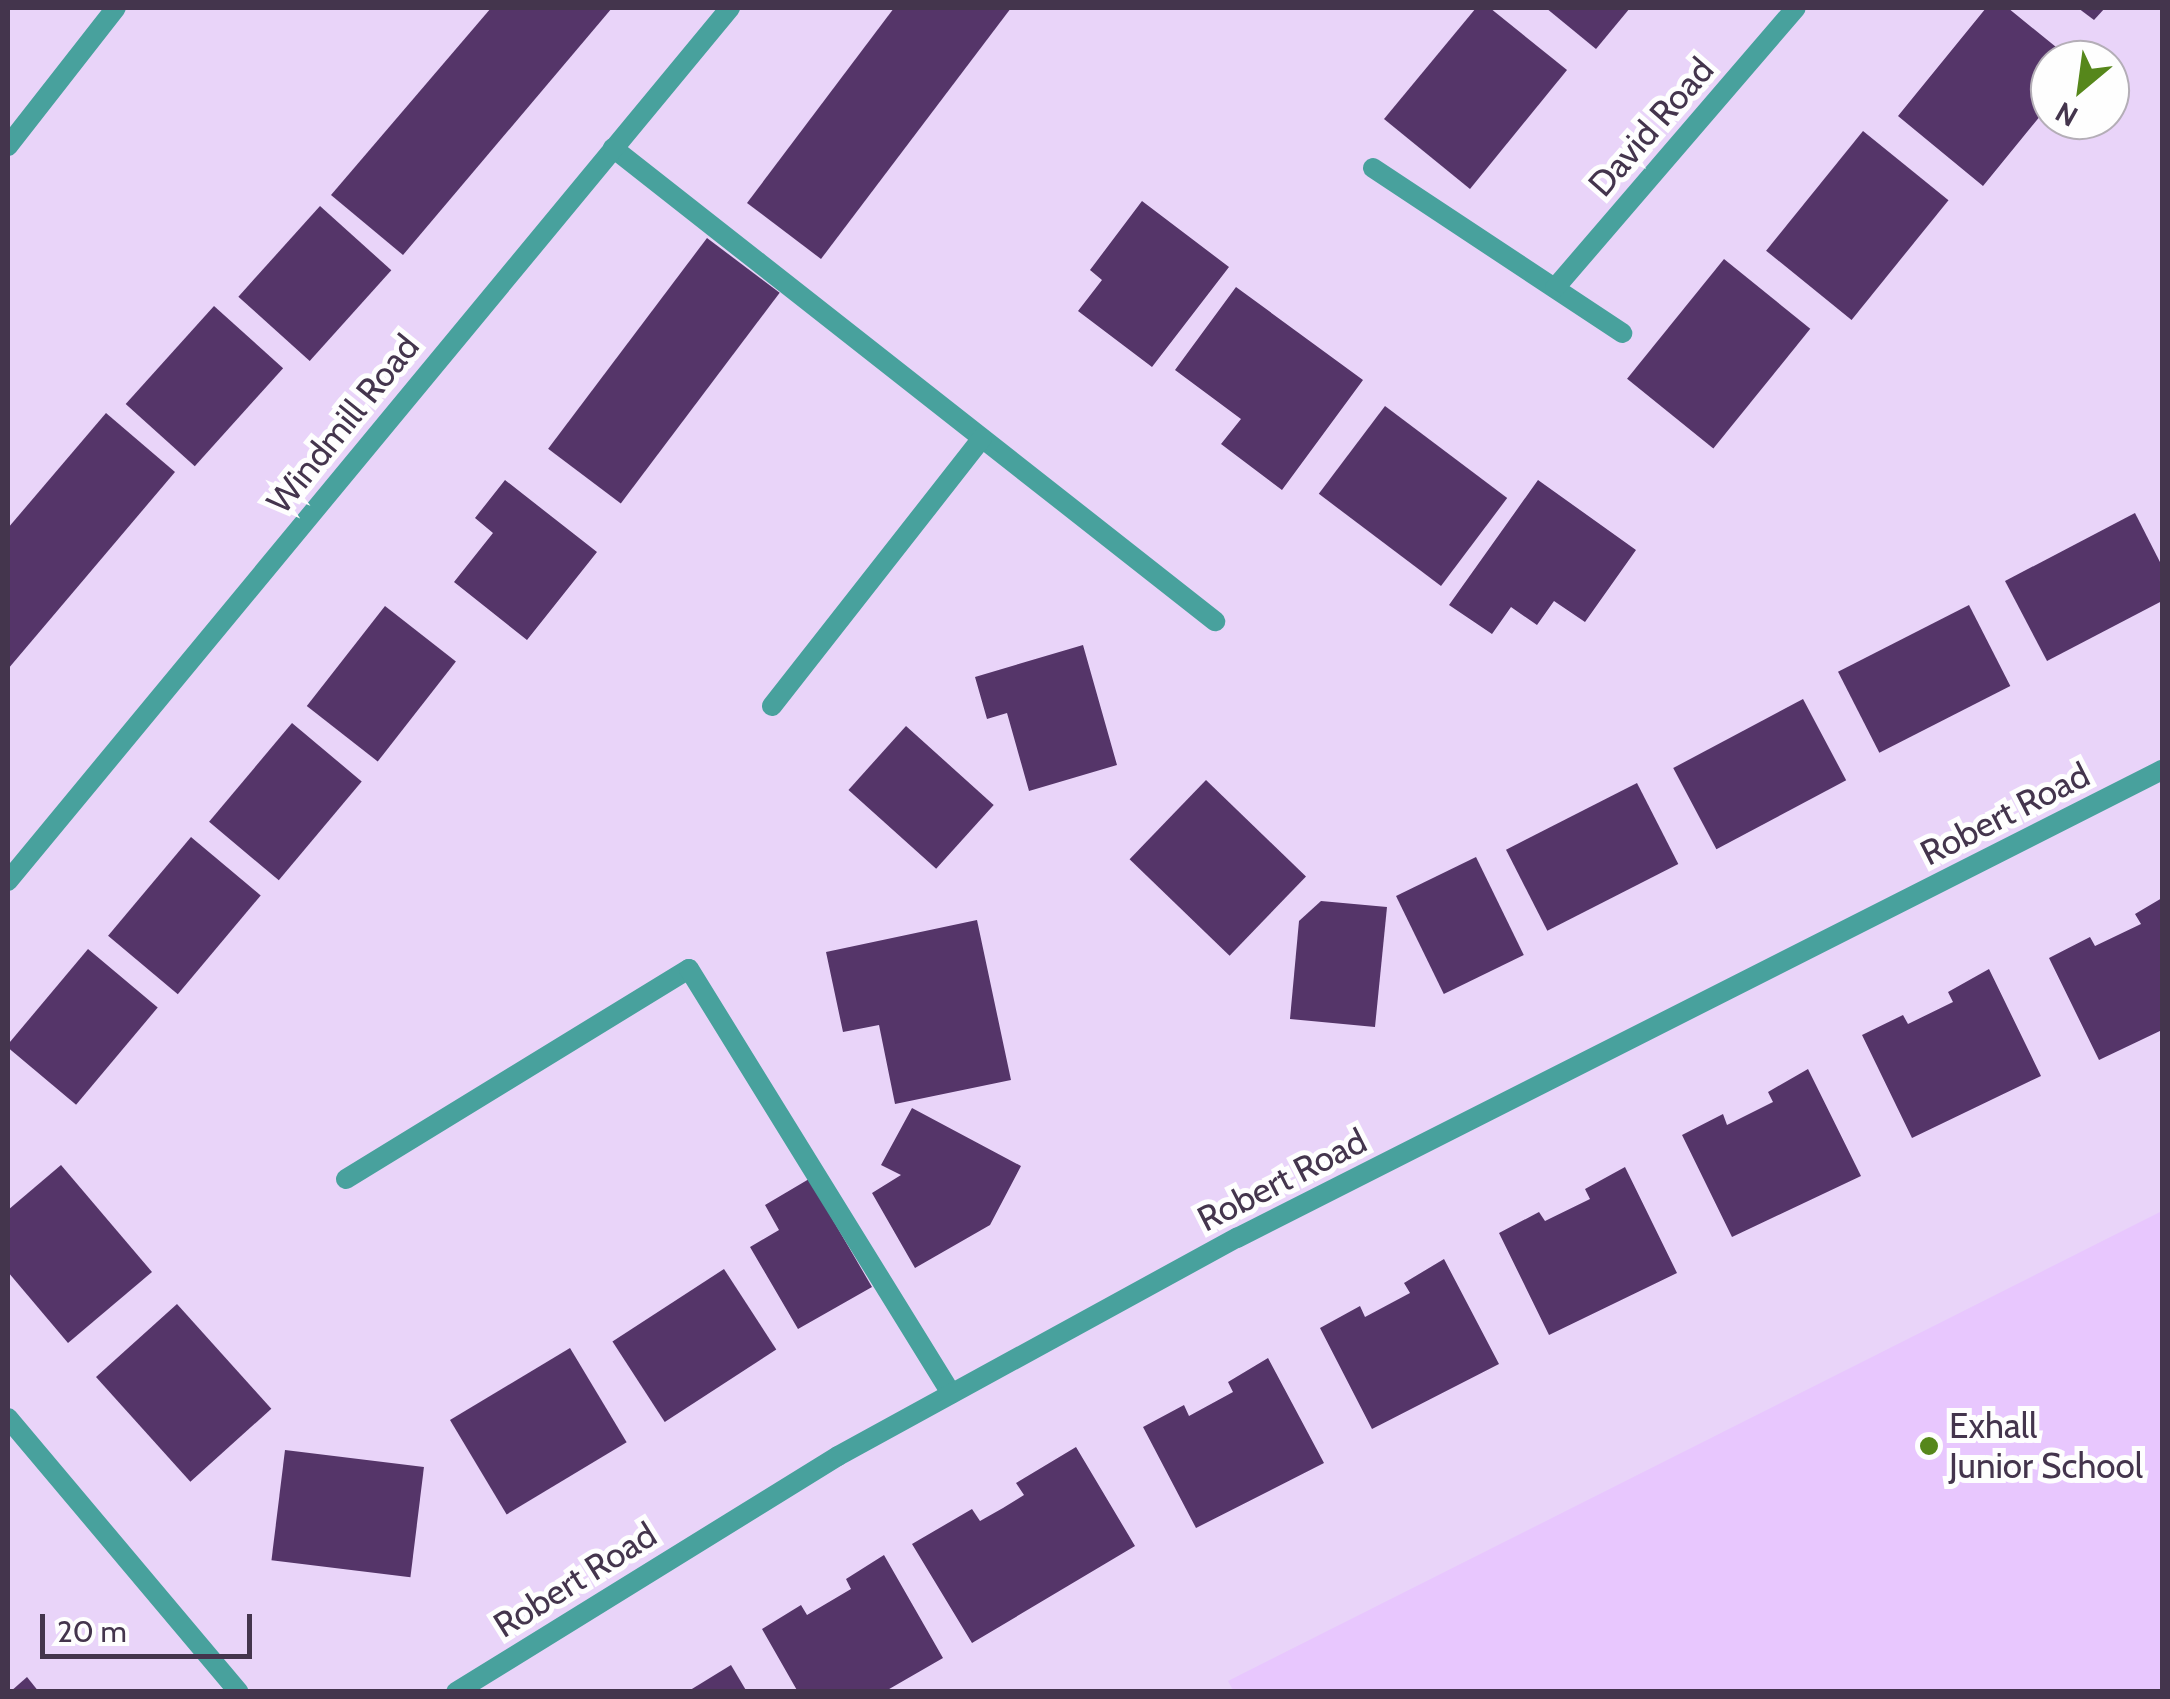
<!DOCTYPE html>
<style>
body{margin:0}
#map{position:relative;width:2170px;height:1699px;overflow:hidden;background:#e9d4f9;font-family:Cabin,sans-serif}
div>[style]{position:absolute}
.built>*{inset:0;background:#e8c7fe}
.building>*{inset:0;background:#553569;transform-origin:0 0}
.service>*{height:20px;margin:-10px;padding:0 10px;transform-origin:10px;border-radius:10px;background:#48a19d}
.minor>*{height:20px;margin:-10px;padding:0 10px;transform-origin:10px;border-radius:10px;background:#48a19d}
.dots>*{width:28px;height:28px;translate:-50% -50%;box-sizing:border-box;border:5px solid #fefefe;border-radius:50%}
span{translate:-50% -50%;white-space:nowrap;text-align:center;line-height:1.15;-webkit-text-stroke:10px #fefefe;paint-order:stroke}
.street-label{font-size:35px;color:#44354d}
.poi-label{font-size:35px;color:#44354d}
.left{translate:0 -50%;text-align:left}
.frame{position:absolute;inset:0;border:10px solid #44354d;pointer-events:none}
.north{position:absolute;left:2030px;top:40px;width:100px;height:100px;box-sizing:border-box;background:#fefefe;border:2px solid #b4aeb7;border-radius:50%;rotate:209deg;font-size:28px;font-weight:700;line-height:40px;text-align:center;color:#44354d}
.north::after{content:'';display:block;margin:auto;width:35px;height:45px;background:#56871b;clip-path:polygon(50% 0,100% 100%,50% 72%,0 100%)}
.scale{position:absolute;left:40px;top:1614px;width:212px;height:45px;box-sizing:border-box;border:5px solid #44354d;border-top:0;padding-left:12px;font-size:30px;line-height:35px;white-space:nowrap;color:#44354d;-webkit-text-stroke:8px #fefefe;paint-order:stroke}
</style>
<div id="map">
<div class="built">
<div style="clip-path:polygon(2162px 1211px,2162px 1691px,1234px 1692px,1228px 1681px)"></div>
</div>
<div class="building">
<div style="clip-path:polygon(491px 8px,612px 8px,403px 255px,331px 195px)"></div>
<div style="clip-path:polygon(894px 8px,1011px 8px,821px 259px,747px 203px)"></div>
<div style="clip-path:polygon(1476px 8px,1490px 8px,1567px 70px,1470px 189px,1384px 119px)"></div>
<div style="clip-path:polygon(1546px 8px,1630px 8px,1596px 49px)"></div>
<div style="clip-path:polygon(1986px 8px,2008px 8px,2072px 60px,2050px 60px,2050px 104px,1983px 186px,1898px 116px)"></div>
<div style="clip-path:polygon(2078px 8px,2105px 8px,2094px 20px)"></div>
<div style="left:1863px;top:131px;width:110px;height:154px;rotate:39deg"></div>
<div style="clip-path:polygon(1142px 201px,1229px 267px,1152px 367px,1078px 311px,1102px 280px,1090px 270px)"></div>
<div style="left:320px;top:206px;width:96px;height:122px;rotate:42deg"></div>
<div style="left:707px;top:238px;width:91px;height:264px;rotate:37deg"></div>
<div style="left:1724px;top:259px;width:111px;height:154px;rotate:39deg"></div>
<div style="clip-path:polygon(1236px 287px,1363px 380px,1282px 490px,1221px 444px,1241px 419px,1175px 370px)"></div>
<div style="left:214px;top:306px;width:93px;height:132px;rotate:42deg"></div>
<div style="left:1385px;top:406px;width:153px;height:110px;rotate:37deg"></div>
<div style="clip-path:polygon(106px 413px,175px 472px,8px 669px,8px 528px)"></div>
<div style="clip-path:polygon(505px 480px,597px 552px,527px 640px,454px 582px,493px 533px,475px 518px)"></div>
<div style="clip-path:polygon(1538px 480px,1636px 550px,1585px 622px,1554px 601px,1537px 625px,1511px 607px,1492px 634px,1449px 605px)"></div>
<div style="clip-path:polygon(2135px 513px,2162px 566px,2162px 601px,2047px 661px,2005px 581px)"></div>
<div style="left:1969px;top:605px;width:91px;height:147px;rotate:63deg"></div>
<div style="left:385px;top:606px;width:90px;height:127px;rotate:38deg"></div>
<div style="clip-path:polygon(1083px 645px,1117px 765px,1029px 791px,1007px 713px,987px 719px,975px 677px)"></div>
<div style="left:1803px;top:699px;width:92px;height:147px;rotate:62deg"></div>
<div style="left:292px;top:723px;width:91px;height:129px;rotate:40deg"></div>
<div style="left:906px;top:726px;width:118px;height:86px;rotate:42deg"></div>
<div style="left:1206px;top:780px;width:139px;height:110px;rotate:44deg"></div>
<div style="left:1637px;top:783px;width:91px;height:147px;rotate:63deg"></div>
<div style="left:191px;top:837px;width:91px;height:129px;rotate:40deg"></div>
<div style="left:1476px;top:857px;width:109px;height:89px;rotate:64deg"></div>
<div style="clip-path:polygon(2162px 898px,2162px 1030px,2099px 1060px,2049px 958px,2090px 937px,2095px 946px,2141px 924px,2135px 914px)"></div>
<div style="clip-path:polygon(1321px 901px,1387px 907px,1375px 1027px,1290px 1019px,1299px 921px)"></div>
<div style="clip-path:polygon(977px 920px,1011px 1080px,895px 1104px,879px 1025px,843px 1032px,826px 952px)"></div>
<div style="left:88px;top:949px;width:91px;height:127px;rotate:40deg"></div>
<div style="clip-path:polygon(1989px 969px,2041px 1076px,1912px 1138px,1862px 1035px,1903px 1015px,1908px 1024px,1953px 1002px,1948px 992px)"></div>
<div style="clip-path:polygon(1808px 1069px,1861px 1176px,1732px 1237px,1682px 1135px,1723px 1114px,1727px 1125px,1773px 1102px,1768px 1092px)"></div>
<div style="clip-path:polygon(912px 1108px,1021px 1166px,990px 1225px,915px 1268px,872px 1193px,901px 1175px,881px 1165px)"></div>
<div style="clip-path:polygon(61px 1165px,152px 1272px,68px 1343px,8px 1272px,8px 1210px)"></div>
<div style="clip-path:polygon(1625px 1167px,1677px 1273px,1549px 1335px,1499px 1233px,1539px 1212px,1545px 1221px,1590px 1199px,1585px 1189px)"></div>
<div style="clip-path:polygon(809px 1179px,872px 1287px,798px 1329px,750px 1247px,779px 1230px,765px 1205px)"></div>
<div style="clip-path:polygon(1444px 1259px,1499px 1364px,1372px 1429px,1320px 1328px,1360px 1306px,1365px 1317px,1410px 1293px,1404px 1283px)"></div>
<div style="left:724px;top:1269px;width:96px;height:133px;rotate:57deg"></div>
<div style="left:177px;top:1304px;width:141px;height:109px;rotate:48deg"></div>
<div style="left:570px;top:1348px;width:110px;height:140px;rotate:59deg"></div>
<div style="clip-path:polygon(1268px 1358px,1324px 1463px,1196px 1528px,1143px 1427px,1184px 1405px,1189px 1416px,1233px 1392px,1228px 1382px)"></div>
<div style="clip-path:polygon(1076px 1447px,1135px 1546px,972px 1643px,912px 1544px,972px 1509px,980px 1521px,1003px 1508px,1024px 1495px,1016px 1483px)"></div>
<div style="left:285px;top:1450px;width:140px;height:111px;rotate:7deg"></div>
<div style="clip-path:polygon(884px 1555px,943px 1658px,884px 1692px,798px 1692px,762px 1629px,801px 1605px,807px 1615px,851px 1589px,846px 1579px)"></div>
<div style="clip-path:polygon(731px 1665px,747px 1692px,687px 1692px)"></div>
<div style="clip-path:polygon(27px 1677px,39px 1692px,10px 1692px)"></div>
</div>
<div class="service">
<div style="left:613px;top:148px;width:766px;rotate:38.16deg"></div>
<div style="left:772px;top:706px;width:340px;rotate:-51.9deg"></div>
<div style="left:346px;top:1179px;width:402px;rotate:-31.5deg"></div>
<div style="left:689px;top:969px;width:499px;rotate:58.3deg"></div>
</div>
<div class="minor">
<div style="left:8px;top:146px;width:175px;rotate:-52deg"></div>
<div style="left:1373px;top:168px;width:299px;rotate:33.5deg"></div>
<div style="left:1555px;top:288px;width:369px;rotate:-49.3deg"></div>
<div style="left:8px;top:881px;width:1133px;rotate:-50.41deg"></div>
<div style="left:8px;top:1418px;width:358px;rotate:49.9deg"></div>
<div style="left:456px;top:1692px;width:449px;rotate:-31.7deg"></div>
<div style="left:838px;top:1456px;width:455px;rotate:-28.7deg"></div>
<div style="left:1237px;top:1238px;width:1037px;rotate:-26.84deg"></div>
</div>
<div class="dots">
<div style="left:1929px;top:1446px;background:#56871b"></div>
</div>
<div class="street-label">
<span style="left:1651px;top:127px;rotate:-49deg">David Road</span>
<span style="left:343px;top:424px;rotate:-51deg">Windmill Road</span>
<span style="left:2005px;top:814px;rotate:-27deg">Robert Road</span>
<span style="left:1282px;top:1180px;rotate:-27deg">Robert Road</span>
<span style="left:575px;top:1580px;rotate:-32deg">Robert Road</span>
</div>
<div class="poi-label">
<span class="left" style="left:1949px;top:1446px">Exhall<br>Junior School</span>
</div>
<div class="frame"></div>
<div class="north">N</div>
<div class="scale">20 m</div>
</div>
